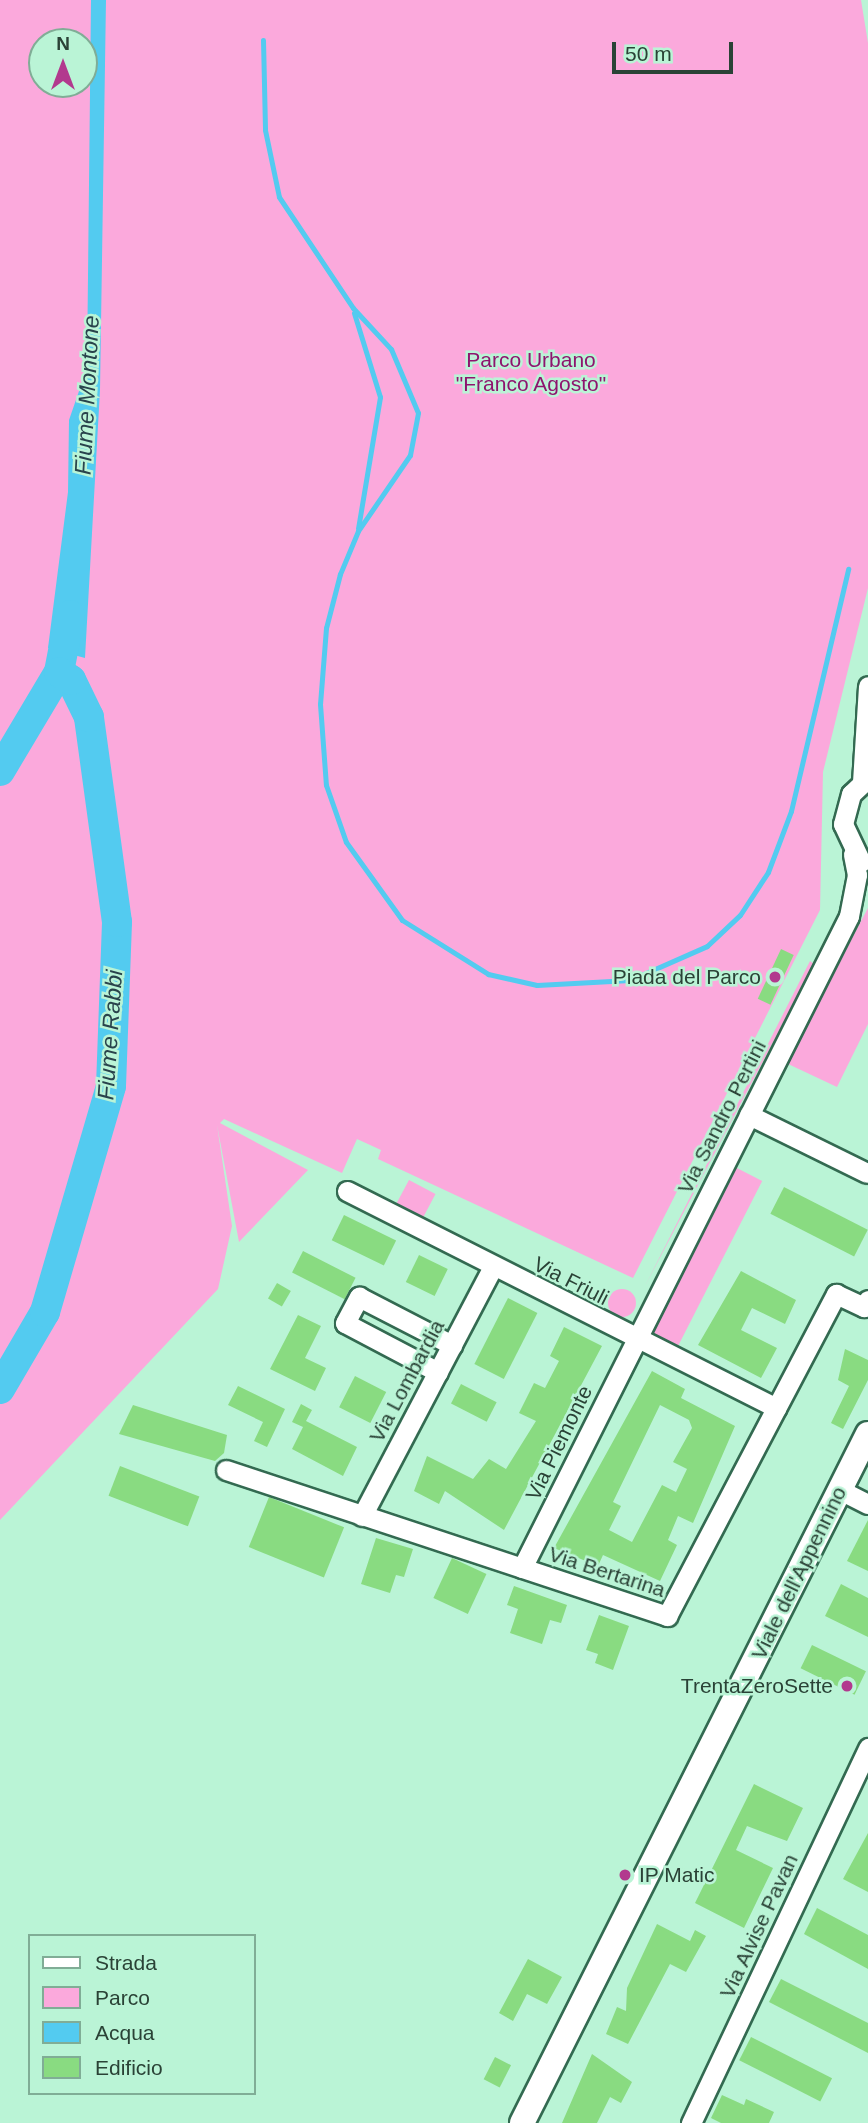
<!DOCTYPE html>
<style>
body{margin:0}
#map{position:relative;width:868px;height:2123px;overflow:hidden;background:#baf4d6;font-family:Arial,sans-serif}
div>[style]{position:absolute}
.green>*{inset:0;background:#fba9dc;transform-origin:0 0}
.round{border-radius:50%}
.water>*{inset:0;background:#53cbf0}
.stream>*{height:5px;margin:-2.5px;padding:0 2.5px;transform-origin:2.5px;border-radius:2.5px;background:#53cbf0}
.river>*{height:30px;margin:-15px;padding:0 15px;transform-origin:15px;border-radius:15px;background:#53cbf0}
.building>*{inset:0;background:#89db81;transform-origin:0 0}
.roads{filter:drop-shadow(2px 0 #336a51) drop-shadow(-2px 0 #336a51) drop-shadow(0 2px #336a51) drop-shadow(0 -2px #336a51)}
.minor>*{height:19px;margin:-9.5px;padding:0 9.5px;transform-origin:9.5px;border-radius:9.5px;background:#fff}
.major>*{height:24px;margin:-12px;padding:0 12px;transform-origin:12px;border-radius:12px;background:#fff}
.dots>*{width:19px;height:19px;translate:-50% -50%;box-sizing:border-box;border:4px solid #baf4d6;border-radius:50%}
span{translate:-50% -50%;white-space:nowrap;text-align:center;line-height:1.15;-webkit-text-stroke:5px #baf4d6;paint-order:stroke}
.park-label{font-size:21px;color:#8e146e}
.poi-label{font-size:21px;color:#2a4236}
.right{translate:-100% -50%;text-align:right}
.left{translate:0 -50%;text-align:left}
.street-label{font-size:21px;color:#2a4236}
.water-label{font-size:23px;color:#29434c;font-style:italic}
.legend{position:absolute;left:28px;top:1934px;width:228px;height:161px;box-sizing:border-box;background:#baf4d6;border:2px solid #80ad96;margin:0;padding:9px 12px;list-style:none;font-size:21px;color:#2a4236}
.legend li{display:flex;align-items:center;gap:14px;height:35px}
.legend b{width:35px;border:2px solid #80ad96}
.north{position:absolute;left:28px;top:28px;width:70px;height:70px;box-sizing:border-box;background:#baf4d6;border:2px solid #80ad96;border-radius:50%;rotate:0deg;font-size:19px;font-weight:700;line-height:28px;text-align:center;color:#2a4236}
.north::after{content:'';display:block;margin:auto;width:24px;height:32px;background:#b2398e;clip-path:polygon(50% 0,100% 100%,50% 72%,0 100%)}
.scale{position:absolute;left:612px;top:42px;width:121px;height:32px;box-sizing:border-box;border:4px solid #2a4236;border-top:0;padding-left:9px;font-size:21px;line-height:24px;white-space:nowrap;color:#2a4236;-webkit-text-stroke:5px #baf4d6;paint-order:stroke}
</style>
<div id="map">
<div class="green">
<div style="clip-path:polygon(evenodd,0 0,861px 0,868px 43px,868px 588px,823px 772px,820px 910px,633px 1278px,378px 1159px,381px 1150px,357px 1139px,342px 1173px,224px 1119px,220px 1123px,308px 1170px,239px 1242px,217px 1125px,232px 1226px,218px 1289px,0 1520px,0 0,42px 42px,84px 42px,84px 84px,42px 84px,42px 42px)"></div>
<div style="clip-path:polygon(868px 908px,868px 1024px,837px 1087px,786px 1063px)"></div>
<div style="clip-path:polygon(810px 961px,814px 964px,645px 1286px)"></div>
<div style="left:731px;top:1165px;width:35px;height:185px;rotate:27deg"></div>
<div style="left:409px;top:1180px;width:30px;height:29px;rotate:28deg"></div>
<div class="round" style="left:608px;top:1289px;width:28px;height:28px"></div>
</div>
<div class="water">
<div style="clip-path:polygon(91px 0,106px 0,100px 390px,85px 658px,48px 648px,68px 492px,69px 420px,87px 368px)"></div>
</div>
<div class="stream">
<div style="left:263px;top:40px;width:90px;rotate:88.7deg"></div>
<div style="left:265px;top:130px;width:68px;rotate:78.2deg"></div>
<div style="left:279px;top:197px;width:133px;rotate:56.3deg"></div>
<div style="left:353px;top:308px;width:56px;rotate:47.2deg"></div>
<div style="left:391px;top:349px;width:69px;rotate:67.1deg"></div>
<div style="left:418px;top:413px;width:43px;rotate:100.8deg"></div>
<div style="left:410px;top:455px;width:92px;rotate:124.4deg"></div>
<div style="left:358px;top:531px;width:47px;rotate:112.7deg"></div>
<div style="left:340px;top:574px;width:56px;rotate:104.5deg"></div>
<div style="left:326px;top:628px;width:76px;rotate:94.5deg"></div>
<div style="left:320px;top:704px;width:81px;rotate:85.8deg"></div>
<div style="left:326px;top:785px;width:60px;rotate:70.7deg"></div>
<div style="left:346px;top:842px;width:96px;rotate:54.3deg"></div>
<div style="left:402px;top:920px;width:102px;rotate:32.1deg"></div>
<div style="left:488px;top:974px;width:50px;rotate:12.7deg"></div>
<div style="left:537px;top:985px;width:93px;rotate:-3.1deg"></div>
<div style="left:630px;top:980px;width:84px;rotate:-23.8deg"></div>
<div style="left:707px;top:946px;width:45px;rotate:-43.2deg"></div>
<div style="left:740px;top:915px;width:51px;rotate:-56.9deg"></div>
<div style="left:768px;top:872px;width:65px;rotate:-69.3deg"></div>
<div style="left:791px;top:811px;width:249px;rotate:-76.7deg"></div>
<div style="left:354px;top:313px;width:88px;rotate:72.8deg"></div>
<div style="left:380px;top:397px;width:133px;rotate:99.5deg"></div>
</div>
<div class="river">
<div style="left:0;top:771px;width:115px;rotate:-59.2deg"></div>
<div style="left:59px;top:672px;width:58px;rotate:-79.1deg"></div>
<div style="left:0;top:1389px;width:89px;rotate:-59.7deg"></div>
<div style="left:45px;top:1312px;width:235px;rotate:-73.7deg"></div>
<div style="left:111px;top:1086px;width:164px;rotate:-87.9deg"></div>
<div style="left:117px;top:922px;width:207px;rotate:-97.8deg"></div>
<div style="left:89px;top:717px;width:41px;rotate:-115.9deg"></div>
<div style="left:71px;top:680px;width:14px;rotate:-146deg"></div>
</div>
<div class="building">
<div style="left:781px;top:949px;width:14px;height:55px;rotate:25deg"></div>
<div style="left:784px;top:1187px;width:94px;height:30px;rotate:27deg"></div>
<div style="left:344px;top:1215px;width:58px;height:28px;rotate:26deg"></div>
<div style="left:303px;top:1251px;width:59px;height:24px;rotate:27deg"></div>
<div style="left:419px;top:1255px;width:32px;height:30px;rotate:26deg"></div>
<div style="clip-path:polygon(741px 1271px,796px 1300px,785px 1324px,752px 1308px,741px 1330px,777px 1348px,761px 1378px,698px 1345px)"></div>
<div style="left:277px;top:1283px;width:16px;height:18px;rotate:30deg"></div>
<div style="left:508px;top:1298px;width:33px;height:74px;rotate:27deg"></div>
<div style="clip-path:polygon(298px 1315px,321px 1326px,305px 1358px,326px 1368px,315px 1391px,270px 1369px)"></div>
<div style="clip-path:polygon(564px 1327px,602px 1346px,504px 1530px,445px 1491px,439px 1504px,414px 1491px,427px 1456px,473px 1479px,489px 1459px,506px 1469px,536px 1421px,519px 1413px,534px 1383px,545px 1388px,559px 1361px,550px 1356px)"></div>
<div style="clip-path:polygon(845px 1349px,868px 1360px,868px 1380px,843px 1429px,831px 1423px,849px 1386px,838px 1380px)"></div>
<div style="clip-path:polygon(evenodd,652px 1371px,685px 1389px,681px 1398px,735px 1426px,693px 1523px,678px 1516px,668px 1540px,677px 1545px,660px 1581px,603px 1555px,598px 1566px,554px 1548px,652px 1371px,660px 1405px,689px 1420px,692px 1428px,673px 1462px,687px 1469px,676px 1492px,662px 1485px,632px 1542px,609px 1530px,621px 1506px,613px 1502px,660px 1405px)"></div>
<div style="left:355px;top:1376px;width:35px;height:35px;rotate:27deg"></div>
<div style="left:461px;top:1384px;width:40px;height:22px;rotate:27deg"></div>
<div style="clip-path:polygon(238px 1386px,285px 1409px,267px 1447px,254px 1441px,263px 1422px,228px 1405px)"></div>
<div style="clip-path:polygon(301px 1404px,312px 1410px,306px 1421px,357px 1447px,343px 1476px,292px 1449px,303px 1427px,292px 1422px)"></div>
<div style="clip-path:polygon(133px 1405px,227px 1435px,224px 1453px,215px 1461px,119px 1434px)"></div>
<div style="left:120px;top:1466px;width:85px;height:32px;rotate:21deg"></div>
<div style="left:269px;top:1497px;width:81px;height:54px;rotate:22deg"></div>
<div style="clip-path:polygon(868px 1520px,868px 1571px,847px 1561px)"></div>
<div style="clip-path:polygon(376px 1538px,413px 1549px,404px 1577px,396px 1575px,390px 1593px,361px 1584px)"></div>
<div style="left:452px;top:1558px;width:38px;height:44px;rotate:25deg"></div>
<div style="clip-path:polygon(841px 1584px,868px 1598px,868px 1637px,825px 1616px)"></div>
<div style="clip-path:polygon(514px 1586px,567px 1605px,561px 1623px,550px 1620px,542px 1644px,510px 1633px,518px 1609px,507px 1605px)"></div>
<div style="clip-path:polygon(599px 1615px,629px 1626px,613px 1670px,595px 1663px,598px 1654px,586px 1650px)"></div>
<div style="left:812px;top:1645px;width:60px;height:26px;rotate:26deg"></div>
<div style="clip-path:polygon(754px 1784px,803px 1808px,787px 1841px,747px 1826px,736px 1850px,773px 1868px,744px 1928px,695px 1903px)"></div>
<div style="clip-path:polygon(868px 1833px,868px 1892px,843px 1879px)"></div>
<div style="clip-path:polygon(817px 1908px,868px 1935px,868px 1969px,804px 1934px)"></div>
<div style="clip-path:polygon(657px 1924px,690px 1941px,695px 1930px,706px 1936px,686px 1972px,670px 1964px,628px 2044px,606px 2034px,617px 2007px,626px 2011px,627px 1988px)"></div>
<div style="clip-path:polygon(528px 1959px,562px 1977px,547px 2004px,527px 1994px,513px 2021px,499px 2013px)"></div>
<div style="clip-path:polygon(781px 1979px,868px 2023px,868px 2053px,769px 2002px)"></div>
<div style="left:751px;top:2037px;width:91px;height:26px;rotate:27deg"></div>
<div style="clip-path:polygon(592px 2054px,632px 2082px,621px 2103px,610px 2097px,597px 2123px,562px 2123px)"></div>
<div style="left:495px;top:2057px;width:18px;height:25px;rotate:27deg"></div>
<div style="clip-path:polygon(722px 2095px,744px 2105px,746px 2099px,774px 2112px,769px 2123px,721px 2123px,711px 2118px)"></div>
</div>
<div class="roads">
<div class="minor">
<div style="left:862px;top:782px;width:96px;rotate:-86.4deg"></div>
<div style="left:861px;top:862px;width:42px;rotate:-115.3deg"></div>
<div style="left:843px;top:824px;width:31px;rotate:-75deg"></div>
<div style="left:851px;top:794px;width:23px;rotate:-43deg"></div>
<div style="left:749px;top:1115px;width:131px;rotate:26.2deg"></div>
<div style="left:347px;top:1191px;width:481px;rotate:26.8deg"></div>
<div style="left:438px;top:1372px;width:105px;rotate:-152.2deg"></div>
<div style="left:345px;top:1323px;width:30px;rotate:-62deg"></div>
<div style="left:359px;top:1297px;width:105px;rotate:27.3deg"></div>
<div style="left:226px;top:1470px;width:465px;rotate:18.3deg"></div>
<div style="left:667px;top:1616px;width:364px;rotate:-62.3deg"></div>
<div style="left:836px;top:1294px;width:31px;rotate:25deg"></div>
<div style="left:864px;top:1307px;width:8px;rotate:-60deg"></div>
<div style="left:840px;top:1490px;width:31px;rotate:27deg"></div>
<div style="left:362px;top:1516px;width:281px;rotate:-62.3deg"></div>
<div style="left:522px;top:1568px;width:729px;rotate:-63.36deg"></div>
<div style="left:849px;top:916px;width:42px;rotate:-79deg"></div>
<div style="left:857px;top:875px;width:21px;rotate:-101deg"></div>
<div style="left:691px;top:2123px;width:415px;rotate:-64.7deg"></div>
</div>
<div class="major">
<div style="left:522px;top:2123px;width:771px;rotate:-63.34deg"></div>
</div>
</div>
<div class="dots">
<div style="left:775px;top:977px;background:#b2398e"></div>
<div style="left:847px;top:1686px;background:#b2398e"></div>
<div style="left:625px;top:1875px;background:#b2398e"></div>
</div>
<div class="park-label">
<span style="left:531px;top:372px">Parco Urbano<br>"Franco Agosto"</span>
</div>
<div class="poi-label">
<span class="right" style="left:761px;top:977px">Piada del Parco</span>
<span class="right" style="left:833px;top:1686px">TrentaZeroSette</span>
<span class="left" style="left:639px;top:1875px">IP Matic</span>
</div>
<div class="street-label">
<span style="left:722px;top:1117px;rotate:-63deg">Via Sandro Pertini</span>
<span style="left:571px;top:1281px;rotate:27deg">Via Friuli</span>
<span style="left:407px;top:1381px;rotate:-62deg">Via Lombardia</span>
<span style="left:559px;top:1443px;rotate:-64deg">Via Piemonte</span>
<span style="left:607px;top:1572px;rotate:18deg">Via Bertarina</span>
<span style="left:799px;top:1573px;rotate:-64deg">Viale dell'Appennino</span>
<span style="left:759px;top:1926px;rotate:-65deg">Via Alvise Pavan</span>
</div>
<div class="water-label">
<span style="left:87px;top:395px;rotate:-87deg">Fiume Montone</span>
<span style="left:110px;top:1035px;rotate:-86deg">Fiume Rabbi</span>
</div>
<ul class="legend">
<li><b style="height:9px;background:#fff"></b>Strada</li>
<li><b style="height:19px;background:#fba9dc"></b>Parco</li>
<li><b style="height:19px;background:#53cbf0"></b>Acqua</li>
<li><b style="height:19px;background:#89db81"></b>Edificio</li>
</ul>
<div class="north">N</div>
<div class="scale">50 m</div>
</div>
